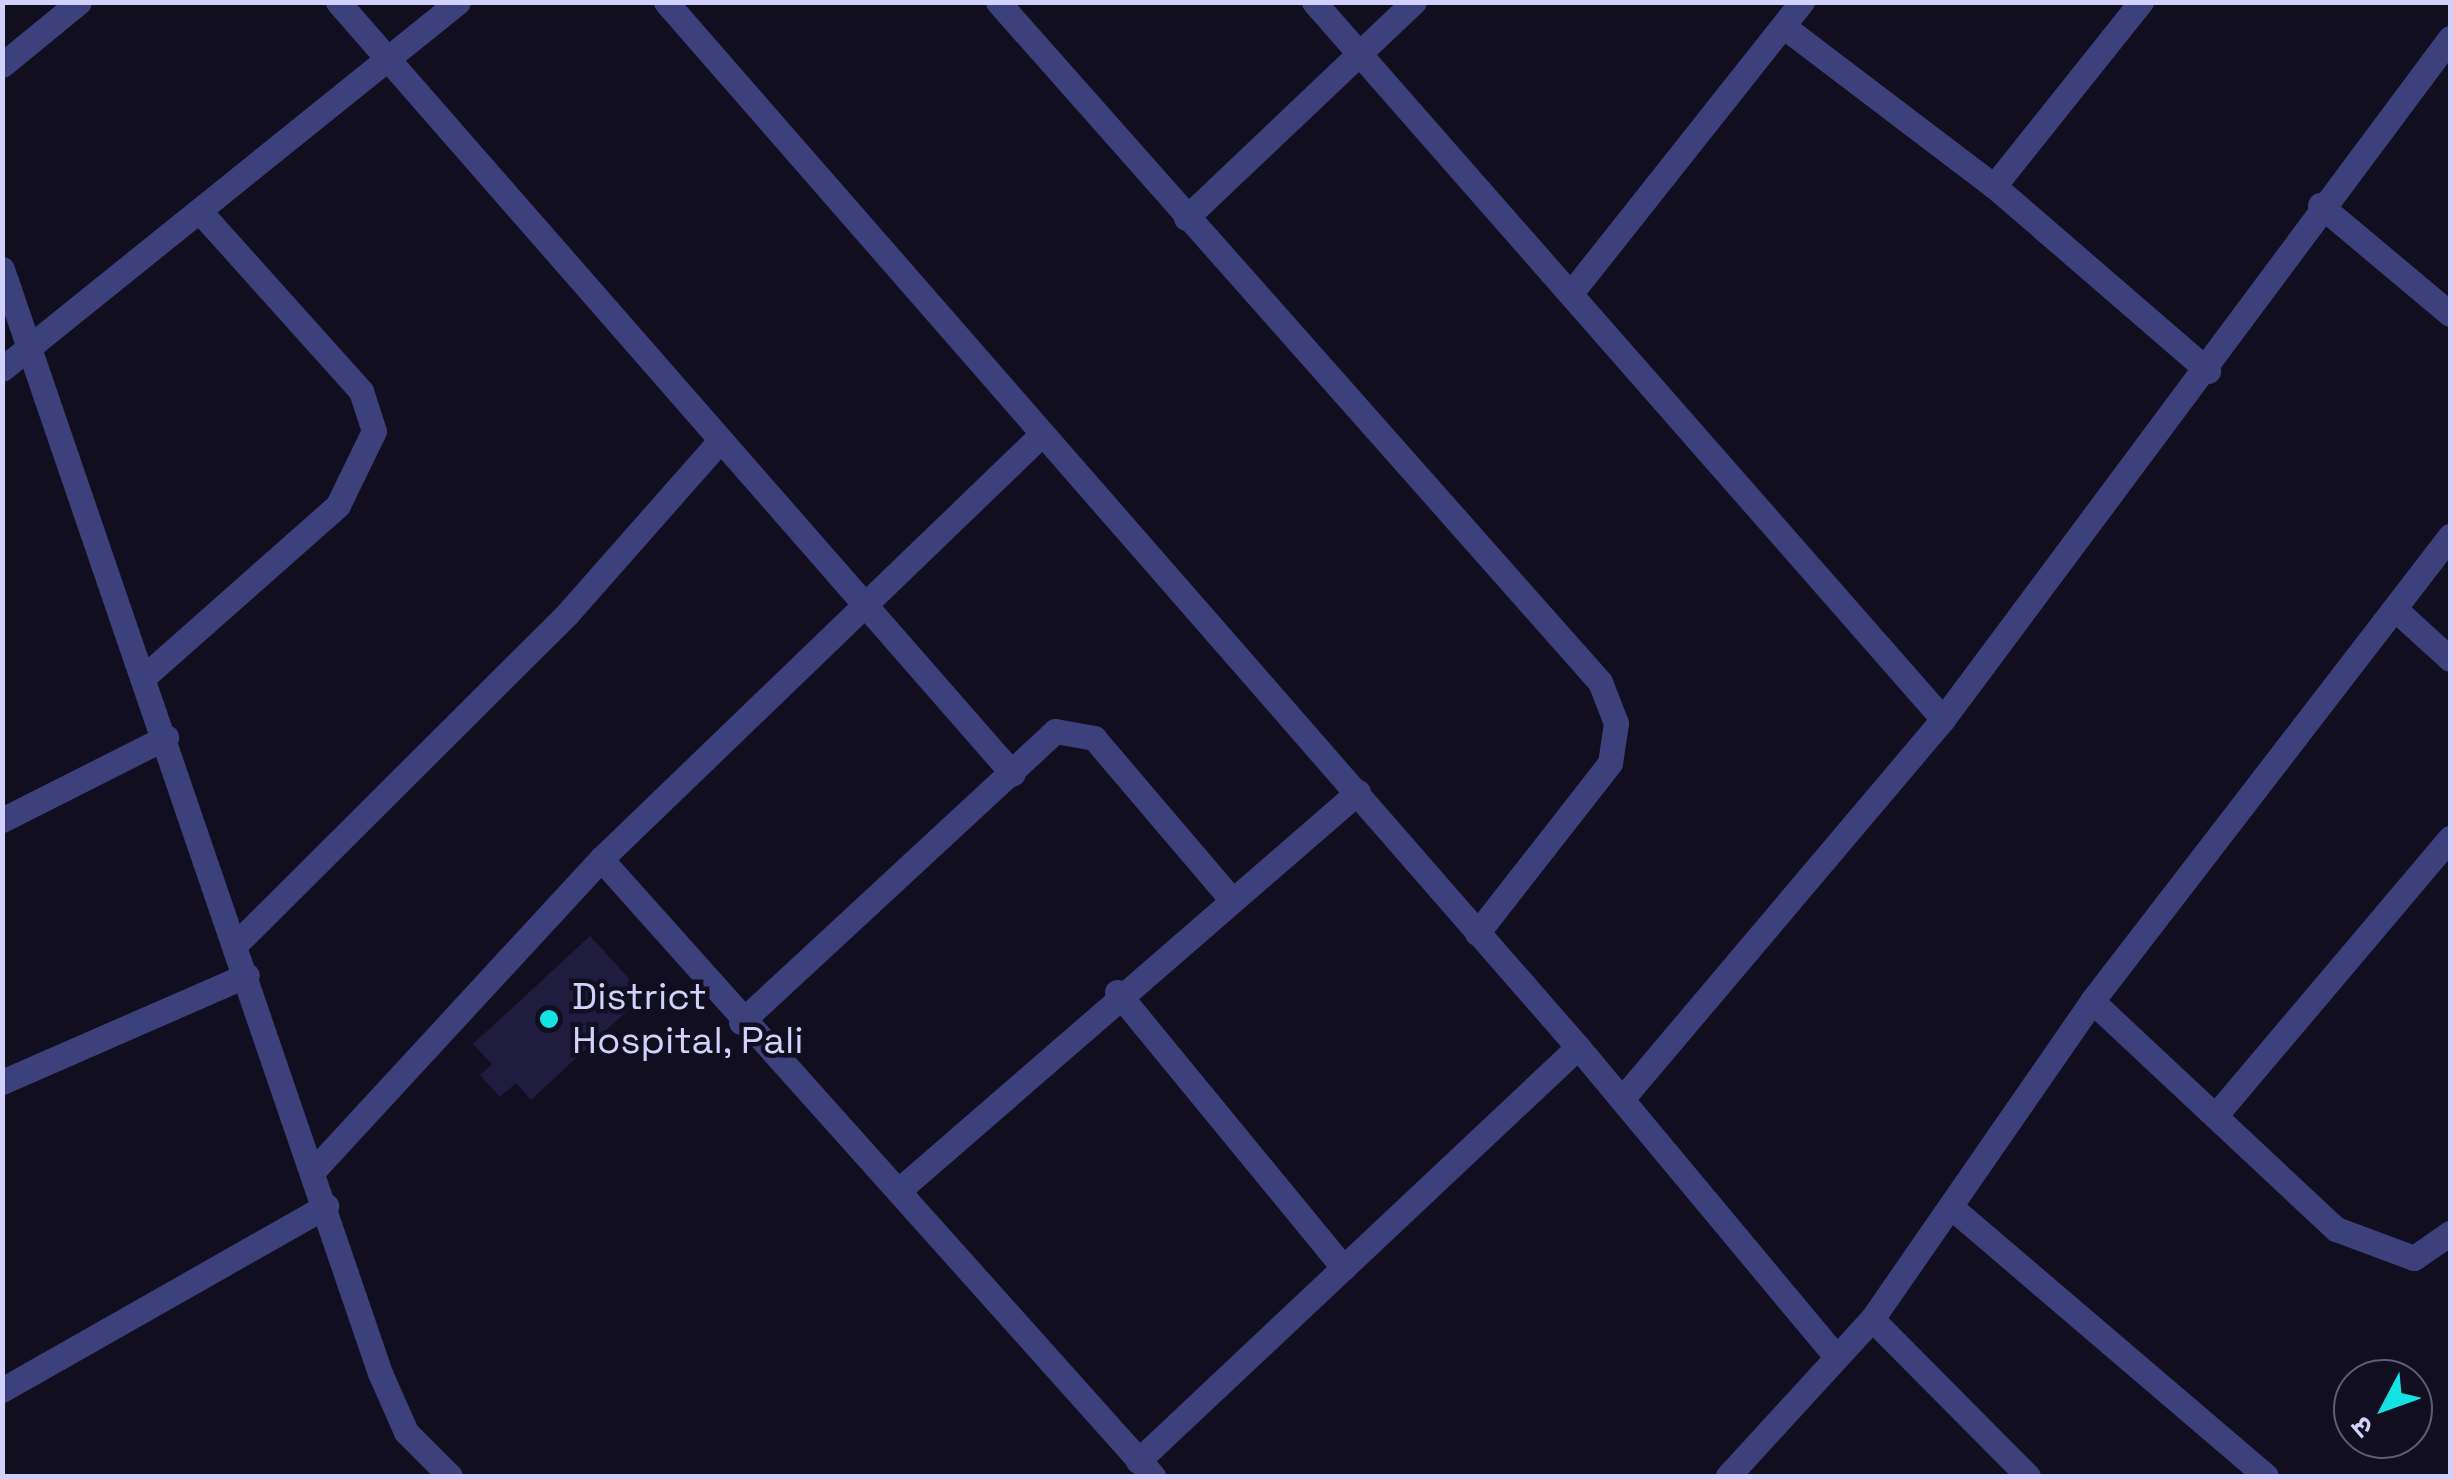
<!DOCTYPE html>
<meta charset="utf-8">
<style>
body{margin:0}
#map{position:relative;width:2453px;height:1479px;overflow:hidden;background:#100e1f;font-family:"Space Grotesk","Noto Sans Devanagari",sans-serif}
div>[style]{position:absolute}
.building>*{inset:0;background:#201c3f}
.minor>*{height:25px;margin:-12.5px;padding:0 12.5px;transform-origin:12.5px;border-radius:12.5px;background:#3d417b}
.dots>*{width:28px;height:28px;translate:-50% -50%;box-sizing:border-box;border:5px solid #100e1f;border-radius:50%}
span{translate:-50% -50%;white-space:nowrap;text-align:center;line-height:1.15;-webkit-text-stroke:9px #100e1f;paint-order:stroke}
.poi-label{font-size:38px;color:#d2d1fb}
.left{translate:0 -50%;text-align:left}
.frame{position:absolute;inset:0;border:5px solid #d2d1fb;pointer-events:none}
.north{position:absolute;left:2333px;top:1359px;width:100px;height:100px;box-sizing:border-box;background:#100e1f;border:2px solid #5e5c77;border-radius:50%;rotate:229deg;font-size:28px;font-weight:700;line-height:40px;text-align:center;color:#d2d1fb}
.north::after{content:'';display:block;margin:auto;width:35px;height:45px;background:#13e3e5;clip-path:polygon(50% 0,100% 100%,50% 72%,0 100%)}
</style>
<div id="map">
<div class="building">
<div style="clip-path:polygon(590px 936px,644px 995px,531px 1100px,516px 1083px,500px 1097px,480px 1075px,492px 1064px,473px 1044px)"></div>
</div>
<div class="minor">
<div style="left:338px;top:2px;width:1025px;rotate:48.84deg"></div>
<div style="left:666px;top:2px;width:1387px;rotate:48.89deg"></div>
<div style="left:1578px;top:1047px;width:403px;rotate:50.2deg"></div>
<div style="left:998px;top:2px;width:908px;rotate:48.48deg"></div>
<div style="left:1600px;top:682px;width:44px;rotate:68.7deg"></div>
<div style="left:1616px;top:723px;width:40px;rotate:98.5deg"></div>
<div style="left:1610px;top:763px;width:216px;rotate:128deg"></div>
<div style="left:1314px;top:2px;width:954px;rotate:48.74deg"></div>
<div style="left:1783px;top:26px;width:265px;rotate:37.2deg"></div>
<div style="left:1994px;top:186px;width:283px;rotate:40.8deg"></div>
<div style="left:2px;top:65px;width:99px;rotate:-39.3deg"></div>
<div style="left:1994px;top:186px;width:236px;rotate:-51.4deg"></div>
<div style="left:2320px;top:205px;width:170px;rotate:40deg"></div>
<div style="left:1186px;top:218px;width:314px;rotate:-43.5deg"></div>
<div style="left:2px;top:269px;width:1167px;rotate:71.1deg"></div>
<div style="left:380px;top:1373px;width:64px;rotate:66.2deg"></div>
<div style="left:406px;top:1432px;width:62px;rotate:45deg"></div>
<div style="left:1571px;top:293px;width:372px;rotate:-51.6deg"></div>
<div style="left:2px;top:369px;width:585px;rotate:-38.83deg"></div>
<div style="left:2395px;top:609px;width:74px;rotate:42.3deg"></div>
<div style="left:145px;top:676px;width:258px;rotate:-41.5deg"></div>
<div style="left:338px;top:505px;width:82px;rotate:-64.1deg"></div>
<div style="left:374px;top:431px;width:42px;rotate:-108deg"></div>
<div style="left:361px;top:391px;width:238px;rotate:-131.9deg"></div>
<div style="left:2px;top:820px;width:184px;rotate:-26.8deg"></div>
<div style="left:601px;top:859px;width:828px;rotate:48.18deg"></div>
<div style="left:238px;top:942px;width:466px;rotate:-44.9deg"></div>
<div style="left:568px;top:613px;width:224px;rotate:-48.6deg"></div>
<div style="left:1117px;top:992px;width:357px;rotate:50.6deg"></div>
<div style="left:2092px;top:1001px;width:334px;rotate:43.1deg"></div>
<div style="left:2336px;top:1229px;width:83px;rotate:20.4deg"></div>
<div style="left:2414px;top:1258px;width:44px;rotate:-34.8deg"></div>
<div style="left:741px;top:1022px;width:428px;rotate:-42.8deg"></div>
<div style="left:1055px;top:731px;width:40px;rotate:10deg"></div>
<div style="left:1094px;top:738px;width:210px;rotate:49.6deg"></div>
<div style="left:2px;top:1082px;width:267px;rotate:-23.6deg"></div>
<div style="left:1622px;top:1099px;width:497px;rotate:-49.8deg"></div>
<div style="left:1943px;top:719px;width:849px;rotate:-53.33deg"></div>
<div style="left:2215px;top:1116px;width:364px;rotate:-49.8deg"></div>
<div style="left:313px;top:1171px;width:425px;rotate:-47.3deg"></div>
<div style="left:601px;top:859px;width:611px;rotate:-43.94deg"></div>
<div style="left:898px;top:1191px;width:609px;rotate:-40.94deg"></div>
<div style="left:1951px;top:1207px;width:414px;rotate:40.5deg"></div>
<div style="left:1872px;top:1319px;width:221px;rotate:45.2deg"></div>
<div style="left:2px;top:1390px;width:373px;rotate:-29.6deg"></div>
<div style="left:1138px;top:1461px;width:604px;rotate:-43.26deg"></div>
<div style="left:1728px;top:1476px;width:213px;rotate:-47.5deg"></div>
<div style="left:1872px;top:1319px;width:387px;rotate:-55.3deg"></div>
<div style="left:2092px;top:1001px;width:587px;rotate:-52.41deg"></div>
</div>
<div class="dots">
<div style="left:549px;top:1019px;background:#13e3e5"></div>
</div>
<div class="poi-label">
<span class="left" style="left:572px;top:1019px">District<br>Hospital, Pali</span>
</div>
<div class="frame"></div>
<div class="north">उ</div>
</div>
